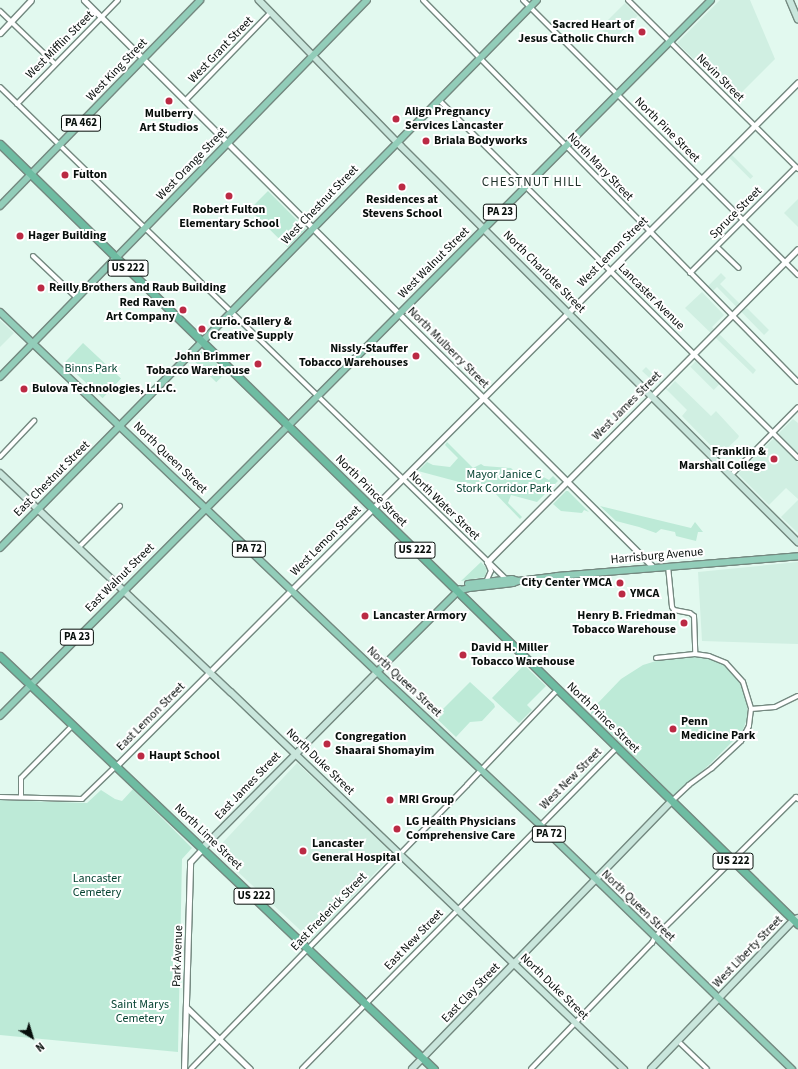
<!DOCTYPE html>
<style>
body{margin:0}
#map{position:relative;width:798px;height:1069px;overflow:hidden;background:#e2f9ef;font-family:"Source Sans 3",sans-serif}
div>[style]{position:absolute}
.built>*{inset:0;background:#d0efe2;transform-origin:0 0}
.green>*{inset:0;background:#bdead7;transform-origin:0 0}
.roads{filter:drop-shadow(1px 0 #748980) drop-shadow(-1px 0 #748980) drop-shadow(0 1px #748980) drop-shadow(0 -1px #748980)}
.minor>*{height:4px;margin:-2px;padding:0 2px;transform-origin:2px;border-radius:2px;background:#fff}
.tertiary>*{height:5px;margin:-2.5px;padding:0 2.5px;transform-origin:2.5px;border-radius:2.5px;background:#fff}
.secondary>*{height:5.5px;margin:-2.75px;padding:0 2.75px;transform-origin:2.75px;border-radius:2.75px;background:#c9e6dc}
.primary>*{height:6px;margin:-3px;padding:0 3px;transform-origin:3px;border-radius:3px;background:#92cdb9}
.trunk>*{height:7px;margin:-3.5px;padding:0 3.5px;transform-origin:3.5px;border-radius:3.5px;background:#6ebca2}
.dots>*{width:11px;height:11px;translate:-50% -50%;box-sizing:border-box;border:2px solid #fff;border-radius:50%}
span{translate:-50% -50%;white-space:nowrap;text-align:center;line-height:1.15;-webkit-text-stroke:4px #fff;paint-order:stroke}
.shield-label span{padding:1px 3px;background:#fff;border:1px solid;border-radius:3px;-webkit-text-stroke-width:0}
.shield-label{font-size:11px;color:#070e0b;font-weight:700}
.poi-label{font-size:12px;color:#070e0b;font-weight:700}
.right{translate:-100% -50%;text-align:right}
.left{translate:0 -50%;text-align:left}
.street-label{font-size:12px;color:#070e0b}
.park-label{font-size:12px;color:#064332}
.neighbourhood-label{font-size:13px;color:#22342d;letter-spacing:1px}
.north{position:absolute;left:12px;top:1017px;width:40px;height:40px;-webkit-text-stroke:3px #fff;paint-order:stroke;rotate:142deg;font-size:11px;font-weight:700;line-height:16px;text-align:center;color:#070e0b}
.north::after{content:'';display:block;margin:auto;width:14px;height:18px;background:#070e0b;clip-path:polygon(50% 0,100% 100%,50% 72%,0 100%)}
</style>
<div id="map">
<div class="built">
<div style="clip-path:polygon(720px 0,750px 0,775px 59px,735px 99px,677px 43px)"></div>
<div style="left:625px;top:3px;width:18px;height:35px;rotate:45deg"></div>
<div style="left:732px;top:155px;width:30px;height:4px;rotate:45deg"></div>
<div style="clip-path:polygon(798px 199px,798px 227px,784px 213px)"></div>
<div style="clip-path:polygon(721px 273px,726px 278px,720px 284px,745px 309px,747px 308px,769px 330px,764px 335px,717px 287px,713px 291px,708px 286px)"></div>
<div style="clip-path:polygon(702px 292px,724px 315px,712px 327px,756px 370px,753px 374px,685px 308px)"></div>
<div style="clip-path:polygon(0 320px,14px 333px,0 347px)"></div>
<div style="left:696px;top:361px;width:33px;height:8px;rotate:45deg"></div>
<div style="clip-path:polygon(646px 367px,668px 389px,675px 381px,711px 416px,716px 411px,739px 436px,738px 438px,720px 455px,682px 416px,687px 410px,658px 381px,655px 383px,642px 371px)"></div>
<div style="clip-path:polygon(793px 419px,798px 423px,798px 452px,796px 450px,791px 455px,798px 462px,798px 499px,786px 488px,769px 505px,738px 474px)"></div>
<div style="clip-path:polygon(798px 500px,798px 533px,781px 517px)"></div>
<div style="clip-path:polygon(798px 562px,798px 644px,702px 641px,698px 572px)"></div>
<div style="left:297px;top:763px;width:132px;height:120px;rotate:43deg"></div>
</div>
<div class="green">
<div style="left:268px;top:191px;width:54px;height:26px;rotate:45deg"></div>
<div style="left:83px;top:343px;width:52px;height:27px;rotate:43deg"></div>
<div style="left:203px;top:350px;width:32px;height:14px;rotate:44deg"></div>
<div style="clip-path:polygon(447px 442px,473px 468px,481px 464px,484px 466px,511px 468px,514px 471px,534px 472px,549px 480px,553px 476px,558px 481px,537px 502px,511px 495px,508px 503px,522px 517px,520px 519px,490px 488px,464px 482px,463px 483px,418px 471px,427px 462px,433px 465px,450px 467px,458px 458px,445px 445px)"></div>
<div style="clip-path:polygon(566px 491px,568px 491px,589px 512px,584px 510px,582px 513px,561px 511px,553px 504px)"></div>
<div style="clip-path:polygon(600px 506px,691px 528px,695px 522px,703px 532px,698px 532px,696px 541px,676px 536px,675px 532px,661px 529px,656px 533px,639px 527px,616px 521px)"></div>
<div style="clip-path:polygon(481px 562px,487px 569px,485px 577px,461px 581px)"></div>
<div style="clip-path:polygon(696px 656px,707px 657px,724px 664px,739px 680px,747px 700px,747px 719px,742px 732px,709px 765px,672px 797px,590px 716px,591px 713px,584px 706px,585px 703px,597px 704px,621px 679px,643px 665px,669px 657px)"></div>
<div style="clip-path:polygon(524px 665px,546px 686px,527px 705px,532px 710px,519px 723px,492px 698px)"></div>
<div style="clip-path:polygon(470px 682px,494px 704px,495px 707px,482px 721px,470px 722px,456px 737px,435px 717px)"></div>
<div style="clip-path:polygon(133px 789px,192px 848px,182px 859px,178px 1052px,0 1035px,0 800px,87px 803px,101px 790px,115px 799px,122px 801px)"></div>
</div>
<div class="roads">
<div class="minor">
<div style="left:423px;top:0;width:535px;rotate:45.53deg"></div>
<div style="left:523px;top:0;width:389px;rotate:45deg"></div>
<div style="left:628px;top:0;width:240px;rotate:44.8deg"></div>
<div style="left:0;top:11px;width:76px;rotate:43.9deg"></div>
<div style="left:0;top:87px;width:706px;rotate:44.2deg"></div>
<div style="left:439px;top:100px;width:507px;rotate:44.92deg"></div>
<div style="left:185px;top:101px;width:124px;rotate:-46deg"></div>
<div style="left:17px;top:104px;width:145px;rotate:-45.8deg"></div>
<div style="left:717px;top:247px;width:30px;rotate:44deg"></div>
<div style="left:33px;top:256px;width:59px;rotate:43.6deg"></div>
<div style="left:690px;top:273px;width:150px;rotate:-45deg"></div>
<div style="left:0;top:457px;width:50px;rotate:-46.6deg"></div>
<div style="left:731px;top:475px;width:95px;rotate:-45.4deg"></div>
<div style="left:79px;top:547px;width:58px;rotate:-45deg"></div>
<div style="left:668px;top:566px;width:41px;rotate:84.4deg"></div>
<div style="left:672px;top:607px;width:4px;rotate:56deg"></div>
<div style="left:674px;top:610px;width:16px;rotate:11deg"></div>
<div style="left:690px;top:613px;width:5px;rotate:37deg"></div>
<div style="left:694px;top:616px;width:38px;rotate:88deg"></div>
<div style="left:486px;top:582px;width:12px;rotate:-66deg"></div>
<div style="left:491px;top:571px;width:8px;rotate:-113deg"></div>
<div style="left:656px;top:658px;width:39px;rotate:-6deg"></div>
<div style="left:695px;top:654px;width:14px;rotate:8deg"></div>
<div style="left:709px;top:656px;width:18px;rotate:22deg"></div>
<div style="left:726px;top:663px;width:25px;rotate:48deg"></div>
<div style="left:743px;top:682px;width:28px;rotate:73deg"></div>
<div style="left:751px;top:709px;width:17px;rotate:97deg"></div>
<div style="left:749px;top:726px;width:17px;rotate:118deg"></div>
<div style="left:741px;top:741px;width:40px;rotate:137deg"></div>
<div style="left:712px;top:768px;width:29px;rotate:144deg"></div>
<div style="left:689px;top:785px;width:23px;rotate:137deg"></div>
<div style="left:751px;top:709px;width:24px;rotate:-5deg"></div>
<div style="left:775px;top:707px;width:25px;rotate:-26deg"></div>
<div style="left:0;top:797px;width:82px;rotate:1.4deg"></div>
<div style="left:82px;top:799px;width:47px;rotate:-44.1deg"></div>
<div style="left:21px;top:797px;width:19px;rotate:-90deg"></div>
<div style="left:21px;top:778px;width:74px;rotate:-45.5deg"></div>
<div style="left:678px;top:1041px;width:40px;rotate:44deg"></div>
<div style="left:191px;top:1069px;width:396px;rotate:-45.8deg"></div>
<div style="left:467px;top:785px;width:132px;rotate:-46.5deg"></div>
<div style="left:302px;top:1069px;width:450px;rotate:-45.6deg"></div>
<div style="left:531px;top:1069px;width:175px;rotate:-46.2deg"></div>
<div style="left:652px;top:943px;width:7px;rotate:-63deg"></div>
<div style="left:655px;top:937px;width:199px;rotate:-44.8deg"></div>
<div style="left:796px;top:797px;width:3px;rotate:45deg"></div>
</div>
<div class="tertiary">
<div style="left:84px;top:0;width:803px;rotate:44.9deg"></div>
<div style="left:0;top:33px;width:45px;rotate:-46.8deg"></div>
<div style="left:487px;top:562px;width:441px;rotate:-45.2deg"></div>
<div style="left:117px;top:765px;width:964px;rotate:-45.08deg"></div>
<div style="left:186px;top:1007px;width:89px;rotate:44.1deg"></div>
<div style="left:184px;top:1069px;width:207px;rotate:-88.3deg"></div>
<div style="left:190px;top:862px;width:19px;rotate:-47deg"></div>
</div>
<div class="secondary">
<div style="left:259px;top:0;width:204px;rotate:45.8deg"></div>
<div style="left:401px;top:146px;width:561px;rotate:44.93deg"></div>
<div style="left:790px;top:0;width:21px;rotate:67deg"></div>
<div style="left:0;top:473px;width:318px;rotate:43.5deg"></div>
<div style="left:231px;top:692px;width:545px;rotate:43.81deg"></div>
<div style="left:203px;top:848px;width:247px;rotate:-45.3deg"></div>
<div style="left:412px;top:1069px;width:373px;rotate:-45.9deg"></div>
<div style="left:651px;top:1069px;width:207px;rotate:-46.2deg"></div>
<div style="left:794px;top:920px;width:4px;rotate:-27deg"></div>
</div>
<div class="primary">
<div style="left:0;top:206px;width:287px;rotate:-45.8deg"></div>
<div style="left:0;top:312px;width:521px;rotate:43.68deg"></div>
<div style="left:377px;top:672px;width:224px;rotate:43.2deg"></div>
<div style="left:540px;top:825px;width:351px;rotate:44.1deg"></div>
<div style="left:0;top:377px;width:526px;rotate:-45.77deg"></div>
<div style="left:0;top:548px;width:767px;rotate:-45.58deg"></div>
<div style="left:468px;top:584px;width:44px;rotate:-6.5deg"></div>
<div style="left:512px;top:579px;width:6px;rotate:18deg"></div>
<div style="left:457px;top:591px;width:12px;rotate:-14deg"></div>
<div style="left:469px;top:588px;width:44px;rotate:-6.5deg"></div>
<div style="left:513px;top:583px;width:5px;rotate:-22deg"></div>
<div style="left:518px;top:581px;width:39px;rotate:-7deg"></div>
<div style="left:557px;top:576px;width:242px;rotate:-4.7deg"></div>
<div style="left:377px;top:672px;width:117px;rotate:-45deg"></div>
<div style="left:0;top:716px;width:1009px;rotate:-45.2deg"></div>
</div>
<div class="trunk">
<div style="left:0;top:144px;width:1116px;rotate:44.35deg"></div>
<div style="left:0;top:656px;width:599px;rotate:43.58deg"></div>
</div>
</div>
<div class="dots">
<div style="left:642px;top:32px;background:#bb2a44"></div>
<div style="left:169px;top:101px;background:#bb2a44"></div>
<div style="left:396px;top:119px;background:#bb2a44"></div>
<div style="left:426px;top:141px;background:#bb2a44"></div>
<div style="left:65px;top:175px;background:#bb2a44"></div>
<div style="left:402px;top:187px;background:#bb2a44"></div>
<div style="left:229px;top:196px;background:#bb2a44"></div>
<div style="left:20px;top:236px;background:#bb2a44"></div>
<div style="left:41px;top:288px;background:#bb2a44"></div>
<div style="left:183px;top:310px;background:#bb2a44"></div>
<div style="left:202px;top:329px;background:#bb2a44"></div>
<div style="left:416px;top:356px;background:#bb2a44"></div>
<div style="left:258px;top:364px;background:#bb2a44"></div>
<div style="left:24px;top:389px;background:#bb2a44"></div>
<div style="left:774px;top:459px;background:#bb2a44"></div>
<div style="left:620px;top:583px;background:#bb2a44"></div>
<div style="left:622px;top:594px;background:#bb2a44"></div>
<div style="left:365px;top:616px;background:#bb2a44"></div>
<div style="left:684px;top:623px;background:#bb2a44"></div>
<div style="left:463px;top:655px;background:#bb2a44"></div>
<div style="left:673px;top:729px;background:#bb2a44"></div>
<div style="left:327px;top:744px;background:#bb2a44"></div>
<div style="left:141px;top:756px;background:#bb2a44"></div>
<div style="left:390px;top:800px;background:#bb2a44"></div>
<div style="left:397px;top:829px;background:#bb2a44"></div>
<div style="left:303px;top:851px;background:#bb2a44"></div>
</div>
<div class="shield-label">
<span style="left:81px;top:123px">PA 462</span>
<span style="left:500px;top:212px">PA 23</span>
<span style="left:128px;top:268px">US 222</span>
<span style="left:249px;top:549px">PA 72</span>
<span style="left:415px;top:550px">US 222</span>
<span style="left:77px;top:637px">PA 23</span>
<span style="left:549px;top:834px">PA 72</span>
<span style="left:733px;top:861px">US 222</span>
<span style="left:254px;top:896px">US 222</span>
</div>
<div class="poi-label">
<span class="right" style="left:634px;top:32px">Sacred Heart of<br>Jesus Catholic Church</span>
<span class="left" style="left:405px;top:119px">Align Pregnancy<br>Services Lancaster</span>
<span style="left:169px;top:121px">Mulberry<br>Art Studios</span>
<span class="left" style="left:434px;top:141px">Briala Bodyworks</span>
<span class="left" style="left:73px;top:175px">Fulton</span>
<span style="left:402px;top:207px">Residences at<br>Stevens School</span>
<span style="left:229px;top:217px">Robert Fulton<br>Elementary School</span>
<span class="left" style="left:28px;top:236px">Hager Building</span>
<span class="left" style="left:49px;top:288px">Reilly Brothers and Raub Building</span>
<span class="right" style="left:175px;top:310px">Red Raven<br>Art Company</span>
<span class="left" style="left:210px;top:329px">curio. Gallery &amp;<br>Creative Supply</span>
<span class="right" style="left:408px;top:356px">Nissly-Stauffer<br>Tobacco Warehouses</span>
<span class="right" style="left:250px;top:364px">John Brimmer<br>Tobacco Warehouse</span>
<span class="left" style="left:32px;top:389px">Bulova Technologies, L.L.C.</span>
<span class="right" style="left:766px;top:459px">Franklin &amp;<br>Marshall College</span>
<span class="right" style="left:612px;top:583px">City Center YMCA</span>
<span class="left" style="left:630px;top:594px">YMCA</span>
<span class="left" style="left:373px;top:616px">Lancaster Armory</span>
<span class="right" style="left:676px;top:623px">Henry B. Friedman<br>Tobacco Warehouse</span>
<span class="left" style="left:471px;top:655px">David H. Miller<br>Tobacco Warehouse</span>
<span class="left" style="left:681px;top:729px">Penn<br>Medicine Park</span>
<span class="left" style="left:335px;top:744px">Congregation<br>Shaarai Shomayim</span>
<span class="left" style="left:149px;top:756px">Haupt School</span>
<span class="left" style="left:399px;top:800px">MRI Group</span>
<span class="left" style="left:406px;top:829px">LG Health Physicians<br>Comprehensive Care</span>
<span class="left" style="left:312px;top:851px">Lancaster<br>General Hospital</span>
</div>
<div class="street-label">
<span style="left:60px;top:45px;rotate:-45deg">West Mifflin Street</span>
<span style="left:221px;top:50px;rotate:-46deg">West Grant Street</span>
<span style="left:117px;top:70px;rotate:-46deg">West King Street</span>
<span style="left:720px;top:78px;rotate:45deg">Nevin Street</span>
<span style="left:667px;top:130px;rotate:45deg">North Pine Street</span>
<span style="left:192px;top:164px;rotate:-46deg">West Orange Street</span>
<span style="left:600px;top:167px;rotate:46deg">North Mary Street</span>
<span style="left:320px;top:205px;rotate:-46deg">West Chestnut Street</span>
<span style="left:736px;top:213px;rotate:-45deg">Spruce Street</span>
<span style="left:613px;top:252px;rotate:-45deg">West Lemon Street</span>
<span style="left:434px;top:263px;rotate:-45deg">West Walnut Street</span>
<span style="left:544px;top:272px;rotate:45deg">North Charlotte Street</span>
<span style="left:651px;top:297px;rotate:45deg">Lancaster Avenue</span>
<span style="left:448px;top:348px;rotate:45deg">North Mulberry Street</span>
<span style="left:627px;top:406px;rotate:-45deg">West James Street</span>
<span style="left:170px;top:458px;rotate:44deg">North Queen Street</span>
<span style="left:52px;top:479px;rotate:-45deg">East Chestnut Street</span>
<span style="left:371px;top:491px;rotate:45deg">North Prince Street</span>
<span style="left:444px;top:506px;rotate:44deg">North Water Street</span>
<span style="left:326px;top:541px;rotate:-45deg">West Lemon Street</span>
<span style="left:657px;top:556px;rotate:-5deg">Harrisburg Avenue</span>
<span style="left:120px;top:578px;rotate:-45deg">East Walnut Street</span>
<span style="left:404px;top:682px;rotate:43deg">North Queen Street</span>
<span style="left:151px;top:717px;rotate:-45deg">East Lemon Street</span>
<span style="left:603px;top:718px;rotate:44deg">North Prince Street</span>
<span style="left:320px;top:762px;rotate:44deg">North Duke Street</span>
<span style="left:571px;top:779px;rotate:-45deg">West New Street</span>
<span style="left:248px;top:786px;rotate:-46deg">East James Street</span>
<span style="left:208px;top:837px;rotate:44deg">North Lime Street</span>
<span style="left:638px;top:906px;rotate:44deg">North Queen Street</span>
<span style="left:329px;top:912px;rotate:-46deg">East Frederick Street</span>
<span style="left:414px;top:940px;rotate:-46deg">East New Street</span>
<span style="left:748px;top:952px;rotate:-46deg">West Liberty Street</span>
<span style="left:178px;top:956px;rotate:-88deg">Park Avenue</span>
<span style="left:554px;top:987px;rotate:44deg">North Duke Street</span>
<span style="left:471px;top:993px;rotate:-46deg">East Clay Street</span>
</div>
<div class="park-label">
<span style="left:91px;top:369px">Binns Park</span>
<span style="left:504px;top:482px">Mayor Janice C<br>Stork Corridor Park</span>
<span style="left:97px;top:886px">Lancaster<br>Cemetery</span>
<span style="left:140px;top:1012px">Saint Marys<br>Cemetery</span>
</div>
<div class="neighbourhood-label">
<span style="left:532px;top:182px">CHESTNUT HILL</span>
</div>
<div class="north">N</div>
</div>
